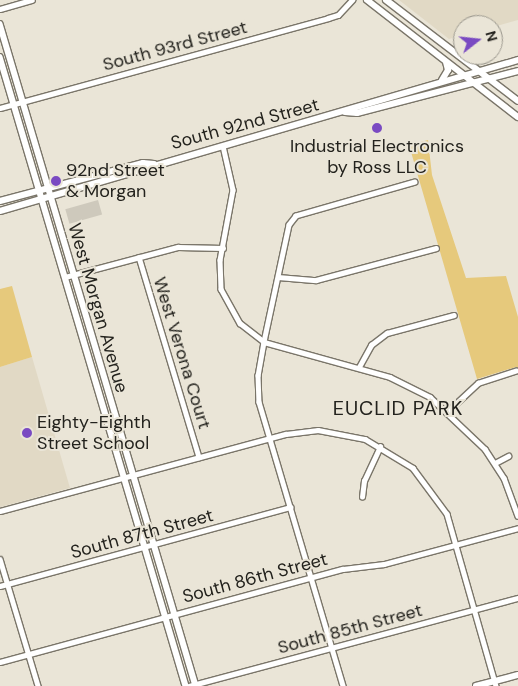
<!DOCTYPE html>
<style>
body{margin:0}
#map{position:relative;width:518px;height:686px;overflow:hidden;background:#eae5d7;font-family:"DM Sans",sans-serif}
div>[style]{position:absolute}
.built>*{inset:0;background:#e1d9c5}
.green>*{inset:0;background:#e6c97c}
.building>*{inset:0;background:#cec9bc;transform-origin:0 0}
.roads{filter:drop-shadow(1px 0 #7a7569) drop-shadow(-1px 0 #7a7569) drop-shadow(0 1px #7a7569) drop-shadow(0 -1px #7a7569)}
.minor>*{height:4.5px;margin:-2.25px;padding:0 2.25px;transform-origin:2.25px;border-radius:2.25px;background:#fff}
.tertiary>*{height:5.5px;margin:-2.75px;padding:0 2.75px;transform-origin:2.75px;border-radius:2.75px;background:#fff}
.secondary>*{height:6px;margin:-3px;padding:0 3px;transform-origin:3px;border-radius:3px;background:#fff}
.dots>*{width:14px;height:14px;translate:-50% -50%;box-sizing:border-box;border:2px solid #eae5d7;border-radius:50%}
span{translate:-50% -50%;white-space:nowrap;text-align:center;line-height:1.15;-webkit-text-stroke:4px #eae5d7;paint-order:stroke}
.street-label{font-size:18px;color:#23221d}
.poi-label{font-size:18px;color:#23221d}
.left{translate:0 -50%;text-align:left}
.quarter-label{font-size:20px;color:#23221d;letter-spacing:1px}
.north{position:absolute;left:453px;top:15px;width:50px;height:50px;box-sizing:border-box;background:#eae5d7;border:1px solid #9a978d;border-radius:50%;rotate:74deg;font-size:14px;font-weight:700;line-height:20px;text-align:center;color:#23221d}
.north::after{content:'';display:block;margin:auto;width:18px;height:22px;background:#7a4ac2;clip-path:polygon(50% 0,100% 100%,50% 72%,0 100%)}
</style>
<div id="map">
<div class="built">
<div style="clip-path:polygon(399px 0,518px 0,518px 20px,493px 27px,463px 25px,463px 35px,449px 39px)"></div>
<div style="clip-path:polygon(32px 357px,70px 488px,0 507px,0 367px)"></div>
</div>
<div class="green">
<div style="clip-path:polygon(428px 140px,432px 175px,466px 278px,506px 276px,518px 317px,518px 375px,516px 367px,477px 379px,409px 145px)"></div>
<div style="clip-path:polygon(12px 286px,32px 357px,0 367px,0 289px)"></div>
</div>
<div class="building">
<div style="left:98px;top:200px;width:15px;height:34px;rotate:74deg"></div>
</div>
<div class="roads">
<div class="minor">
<div style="left:0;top:9px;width:33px;rotate:-16deg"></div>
<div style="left:0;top:108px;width:340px;rotate:-15.3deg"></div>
<div style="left:328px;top:18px;width:10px;rotate:-17deg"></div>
<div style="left:338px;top:15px;width:21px;rotate:-47deg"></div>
<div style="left:223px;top:146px;width:45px;rotate:77.2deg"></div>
<div style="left:233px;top:190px;width:71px;rotate:100.5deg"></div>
<div style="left:220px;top:260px;width:29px;rotate:88deg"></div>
<div style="left:221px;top:289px;width:39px;rotate:61deg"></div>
<div style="left:240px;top:323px;width:31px;rotate:38deg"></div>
<div style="left:264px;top:342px;width:34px;rotate:100deg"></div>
<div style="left:258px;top:375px;width:27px;rotate:88deg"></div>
<div style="left:259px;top:402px;width:296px;rotate:73.5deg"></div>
<div style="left:415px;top:182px;width:124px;rotate:164.1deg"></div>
<div style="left:296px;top:216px;width:11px;rotate:128deg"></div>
<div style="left:289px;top:225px;width:120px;rotate:102.1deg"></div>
<div style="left:264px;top:342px;width:131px;rotate:15.5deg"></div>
<div style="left:390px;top:377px;width:45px;rotate:26.6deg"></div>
<div style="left:430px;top:397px;width:76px;rotate:43.4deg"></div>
<div style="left:485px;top:449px;width:35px;rotate:57deg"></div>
<div style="left:504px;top:478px;width:40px;rotate:69.8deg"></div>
<div style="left:139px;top:257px;width:209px;rotate:73.3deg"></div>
<div style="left:65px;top:277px;width:117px;rotate:-14.9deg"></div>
<div style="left:178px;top:247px;width:45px;rotate:1.3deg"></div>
<div style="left:278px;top:277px;width:38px;rotate:5deg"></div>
<div style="left:316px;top:280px;width:124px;rotate:-14.9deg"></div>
<div style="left:359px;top:367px;width:25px;rotate:-61deg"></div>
<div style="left:371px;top:345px;width:20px;rotate:-37deg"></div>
<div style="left:387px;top:333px;width:69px;rotate:-15deg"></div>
<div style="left:448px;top:411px;width:41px;rotate:-43deg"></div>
<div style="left:478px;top:383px;width:40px;rotate:-18deg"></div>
<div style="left:495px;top:463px;width:15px;rotate:-28deg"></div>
<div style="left:362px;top:497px;width:16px;rotate:-83deg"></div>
<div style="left:364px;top:481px;width:38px;rotate:-65deg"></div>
<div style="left:0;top:511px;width:296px;rotate:-15.1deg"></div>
<div style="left:286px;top:434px;width:32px;rotate:-7deg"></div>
<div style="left:318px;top:430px;width:48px;rotate:10.8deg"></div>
<div style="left:365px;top:439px;width:56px;rotate:31.1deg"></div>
<div style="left:413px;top:468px;width:57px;rotate:53.5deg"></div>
<div style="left:447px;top:514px;width:179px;rotate:74.1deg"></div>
<div style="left:0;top:559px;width:133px;rotate:73.3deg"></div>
<div style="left:0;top:586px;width:301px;rotate:-15.2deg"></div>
<div style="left:0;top:662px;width:355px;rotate:-15.2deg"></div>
<div style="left:343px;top:569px;width:41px;rotate:-7deg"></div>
<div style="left:384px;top:564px;width:139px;rotate:-15deg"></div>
<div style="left:189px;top:686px;width:341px;rotate:-15deg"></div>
</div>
<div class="tertiary">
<div style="left:0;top:24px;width:690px;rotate:73.51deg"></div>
<div style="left:0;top:57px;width:656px;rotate:73.53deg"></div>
<div style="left:476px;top:686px;width:43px;rotate:-14.7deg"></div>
</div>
<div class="secondary">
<div style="left:367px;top:0;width:191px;rotate:37.8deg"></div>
<div style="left:386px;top:0;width:166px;rotate:37.4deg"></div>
<div style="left:442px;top:80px;width:12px;rotate:-59deg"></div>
<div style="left:448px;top:70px;width:8px;rotate:-104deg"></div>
<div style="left:345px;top:112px;width:12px;rotate:5deg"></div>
<div style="left:357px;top:113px;width:166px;rotate:-14.6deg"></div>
<div style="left:0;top:201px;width:148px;rotate:-14.9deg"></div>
<div style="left:143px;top:163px;width:11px;rotate:5deg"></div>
<div style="left:0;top:211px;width:540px;rotate:-16.25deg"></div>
</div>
</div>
<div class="dots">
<div style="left:377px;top:128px;background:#7a4ac2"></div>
<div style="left:56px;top:181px;background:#7a4ac2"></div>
<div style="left:27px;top:433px;background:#7a4ac2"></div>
</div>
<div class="street-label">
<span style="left:175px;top:46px;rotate:-15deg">South 93rd Street</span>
<span style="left:245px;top:124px;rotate:-15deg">South 92nd Street</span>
<span style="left:98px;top:308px;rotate:74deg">West Morgan Avenue</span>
<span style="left:182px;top:353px;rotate:73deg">West Verona Court</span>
<span style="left:142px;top:534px;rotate:-15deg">South 87th Street</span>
<span style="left:255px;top:578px;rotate:-15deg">South 86th Street</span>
<span style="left:350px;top:629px;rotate:-15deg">South 85th Street</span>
</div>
<div class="poi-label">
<span style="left:377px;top:157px">Industrial Electronics<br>by Ross LLC</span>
<span class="left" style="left:66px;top:181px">92nd Street<br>&amp; Morgan</span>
<span class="left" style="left:37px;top:433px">Eighty-Eighth<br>Street School</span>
</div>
<div class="quarter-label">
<span style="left:398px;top:408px">EUCLID PARK</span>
</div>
<div class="north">N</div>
</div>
